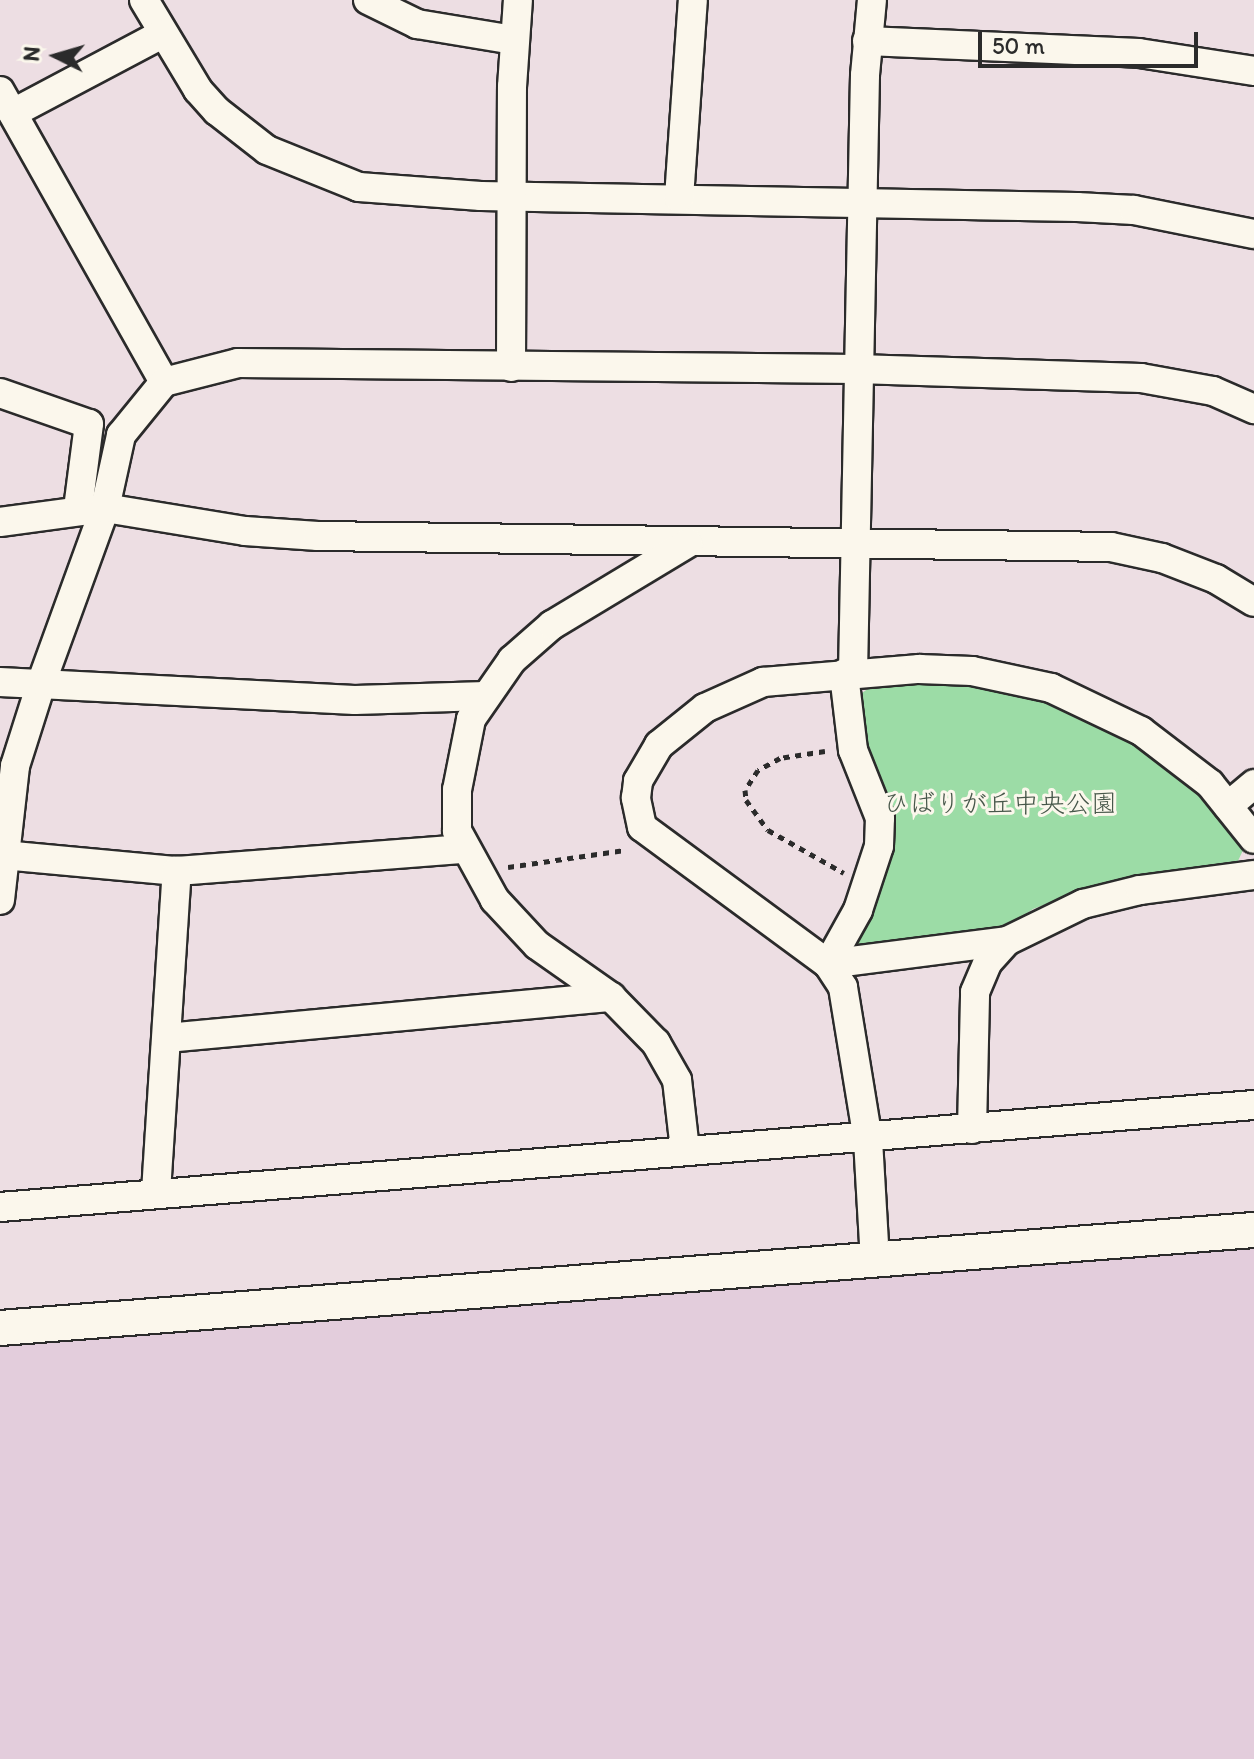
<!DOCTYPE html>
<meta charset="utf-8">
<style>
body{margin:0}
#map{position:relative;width:1254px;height:1759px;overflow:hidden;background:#eddee3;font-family:Itim,"Klee One",sans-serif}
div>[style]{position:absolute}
.built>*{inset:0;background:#e3cddc}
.green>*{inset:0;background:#9cdca6}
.path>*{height:5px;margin-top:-2.5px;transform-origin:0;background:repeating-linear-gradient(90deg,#2b2b2b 0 6px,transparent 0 12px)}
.roads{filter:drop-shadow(2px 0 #2b2b2b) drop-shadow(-2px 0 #2b2b2b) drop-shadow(0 2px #2b2b2b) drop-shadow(0 -2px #2b2b2b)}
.minor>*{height:28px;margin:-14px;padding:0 14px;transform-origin:14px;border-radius:14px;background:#fbf7ec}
.tertiary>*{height:34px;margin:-17px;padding:0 17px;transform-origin:17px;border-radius:17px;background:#fbf7ec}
span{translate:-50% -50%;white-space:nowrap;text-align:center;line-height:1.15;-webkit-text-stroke:6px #fbf7ec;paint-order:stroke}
.park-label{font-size:26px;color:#47574a}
.north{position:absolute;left:16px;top:16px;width:80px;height:80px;-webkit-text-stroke:6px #fbf7ec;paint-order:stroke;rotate:275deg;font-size:22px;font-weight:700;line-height:32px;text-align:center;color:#2b2b2b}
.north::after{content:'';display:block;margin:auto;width:28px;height:36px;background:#2b2b2b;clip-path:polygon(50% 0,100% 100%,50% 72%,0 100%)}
.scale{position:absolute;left:978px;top:32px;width:220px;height:36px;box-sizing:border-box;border:4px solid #2b2b2b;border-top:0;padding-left:10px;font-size:24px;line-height:28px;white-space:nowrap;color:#2b2b2b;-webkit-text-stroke:6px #fbf7ec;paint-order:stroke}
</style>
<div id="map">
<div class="built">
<div style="clip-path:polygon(1254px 1238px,1254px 1759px,0 1759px,0 1341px)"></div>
</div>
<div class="green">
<div style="clip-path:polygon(939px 684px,1005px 690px,1059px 706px,1142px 750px,1203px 799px,1245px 846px,1237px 863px,1087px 889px,1033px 909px,993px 937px,860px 951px,852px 940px,891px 847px,861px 739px,859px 695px,872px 686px)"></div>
</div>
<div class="path">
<div style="left:825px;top:751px;width:46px;rotate:171.2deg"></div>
<div style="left:780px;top:758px;width:25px;rotate:151deg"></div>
<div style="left:758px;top:770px;width:24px;rotate:123deg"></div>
<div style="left:745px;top:790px;width:10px;rotate:84deg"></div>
<div style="left:746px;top:800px;width:37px;rotate:54deg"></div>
<div style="left:768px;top:830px;width:87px;rotate:29.5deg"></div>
<div style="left:508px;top:867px;width:118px;rotate:-8.3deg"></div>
</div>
<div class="roads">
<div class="minor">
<div style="left:144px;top:0;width:105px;rotate:59deg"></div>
<div style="left:198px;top:90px;width:28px;rotate:48deg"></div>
<div style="left:217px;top:111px;width:63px;rotate:38deg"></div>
<div style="left:267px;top:150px;width:99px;rotate:21.9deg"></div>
<div style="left:359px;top:187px;width:122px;rotate:4.2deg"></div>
<div style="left:481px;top:196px;width:596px;rotate:1.06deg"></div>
<div style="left:1077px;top:207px;width:57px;rotate:3deg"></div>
<div style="left:1134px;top:210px;width:122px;rotate:11.3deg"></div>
<div style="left:368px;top:0;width:55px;rotate:26.1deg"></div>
<div style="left:417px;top:24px;width:98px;rotate:9.4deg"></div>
<div style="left:867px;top:41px;width:272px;rotate:2.5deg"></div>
<div style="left:1139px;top:53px;width:116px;rotate:8.9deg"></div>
<div style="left:0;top:91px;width:334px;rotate:60.6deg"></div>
<div style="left:13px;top:113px;width:169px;rotate:-27.9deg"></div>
<div style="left:679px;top:198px;width:198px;rotate:-86deg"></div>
<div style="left:511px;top:367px;width:280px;rotate:-89.8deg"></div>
<div style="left:512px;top:87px;width:87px;rotate:-86.1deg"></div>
<div style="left:0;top:393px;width:94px;rotate:19.2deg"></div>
<div style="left:89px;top:424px;width:86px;rotate:97.4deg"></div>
<div style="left:0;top:522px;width:106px;rotate:-7.6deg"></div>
<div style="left:105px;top:508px;width:142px;rotate:9.3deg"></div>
<div style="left:245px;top:531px;width:73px;rotate:3.9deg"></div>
<div style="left:318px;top:536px;width:793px;rotate:0.79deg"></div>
<div style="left:1111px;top:547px;width:52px;rotate:12.2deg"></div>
<div style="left:1162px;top:558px;width:58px;rotate:21.3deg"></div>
<div style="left:1216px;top:579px;width:44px;rotate:31.2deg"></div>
<div style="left:853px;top:673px;width:598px;rotate:-88.85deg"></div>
<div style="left:865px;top:75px;width:75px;rotate:-84.7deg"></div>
<div style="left:0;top:682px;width:355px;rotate:2.9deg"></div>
<div style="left:355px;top:700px;width:131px;rotate:-1.7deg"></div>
<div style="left:1228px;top:806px;width:34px;rotate:-40deg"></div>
<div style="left:3px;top:855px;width:175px;rotate:5.3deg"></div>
<div style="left:177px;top:871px;width:288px;rotate:-4.4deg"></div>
<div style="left:0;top:900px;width:135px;rotate:-83.6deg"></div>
<div style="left:15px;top:766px;width:89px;rotate:-72.4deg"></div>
<div style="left:42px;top:681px;width:184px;rotate:-70deg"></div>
<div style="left:105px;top:508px;width:75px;rotate:-77.6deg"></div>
<div style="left:121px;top:435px;width:68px;rotate:-50.9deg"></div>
<div style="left:164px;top:382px;width:76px;rotate:-14.4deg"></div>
<div style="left:238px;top:363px;width:619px;rotate:0.56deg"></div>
<div style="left:857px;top:369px;width:284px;rotate:1.8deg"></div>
<div style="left:1141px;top:378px;width:73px;rotate:10.2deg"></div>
<div style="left:1213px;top:391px;width:45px;rotate:23.7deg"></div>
<div style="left:828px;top:964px;width:180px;rotate:-7.3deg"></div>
<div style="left:1007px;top:941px;width:85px;rotate:-26deg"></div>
<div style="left:1083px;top:904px;width:59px;rotate:-13.8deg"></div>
<div style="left:1140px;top:890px;width:115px;rotate:-7.5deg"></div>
<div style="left:828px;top:964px;width:62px;rotate:-60.9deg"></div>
<div style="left:858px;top:910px;width:67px;rotate:-71.8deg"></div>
<div style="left:879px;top:846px;width:28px;rotate:-88deg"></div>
<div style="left:880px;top:818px;width:73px;rotate:-111.7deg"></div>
<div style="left:853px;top:750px;width:77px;rotate:-96.8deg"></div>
<div style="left:167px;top:1038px;width:446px;rotate:-5.3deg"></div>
<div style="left:972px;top:1129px;width:137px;rotate:-88.7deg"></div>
<div style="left:975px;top:992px;width:33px;rotate:-67deg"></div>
<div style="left:988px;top:962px;width:28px;rotate:-48deg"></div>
<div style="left:685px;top:1150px;width:70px;rotate:-96.5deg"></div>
<div style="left:677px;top:1080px;width:43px;rotate:-119.6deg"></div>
<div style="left:656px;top:1043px;width:64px;rotate:-134.4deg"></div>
<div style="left:611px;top:997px;width:90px;rotate:-144.9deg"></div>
<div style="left:537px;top:945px;width:62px;rotate:-133deg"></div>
<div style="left:495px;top:900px;width:79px;rotate:-118.8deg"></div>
<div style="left:457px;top:831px;width:41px;rotate:-90deg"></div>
<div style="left:457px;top:790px;width:72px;rotate:-78.8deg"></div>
<div style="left:471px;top:719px;width:72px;rotate:-55.2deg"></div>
<div style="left:512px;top:660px;width:53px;rotate:-41.2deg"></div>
<div style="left:552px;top:625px;width:159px;rotate:-31.1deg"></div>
<div style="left:156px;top:1192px;width:322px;rotate:-86.3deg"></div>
<div style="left:0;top:1207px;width:1258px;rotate:-4.65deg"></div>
<div style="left:875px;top:1261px;width:121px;rotate:-93.3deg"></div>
<div style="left:868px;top:1140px;width:155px;rotate:-99.3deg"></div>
<div style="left:843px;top:987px;width:27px;rotate:-123deg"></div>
<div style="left:828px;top:964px;width:231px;rotate:-143.6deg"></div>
<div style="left:642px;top:827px;width:30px;rotate:-102deg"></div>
<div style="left:636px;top:798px;width:17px;rotate:-83deg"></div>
<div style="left:638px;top:781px;width:42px;rotate:-59.7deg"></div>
<div style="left:659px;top:745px;width:59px;rotate:-38.8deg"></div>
<div style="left:705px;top:708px;width:64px;rotate:-24.1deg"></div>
<div style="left:763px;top:682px;width:157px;rotate:-4.8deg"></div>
<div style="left:919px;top:669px;width:53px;rotate:2.2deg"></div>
<div style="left:972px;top:671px;width:81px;rotate:12.1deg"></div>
<div style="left:1051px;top:688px;width:100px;rotate:25.5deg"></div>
<div style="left:1141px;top:731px;width:87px;rotate:37.5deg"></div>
<div style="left:1210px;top:784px;width:70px;rotate:51.3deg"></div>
</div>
<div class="tertiary">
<div style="left:0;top:1328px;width:1258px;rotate:-4.47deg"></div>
</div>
</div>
<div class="park-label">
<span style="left:1000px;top:804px">ひばりが丘中央公園</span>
</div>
<div class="north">N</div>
<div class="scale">50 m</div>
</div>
